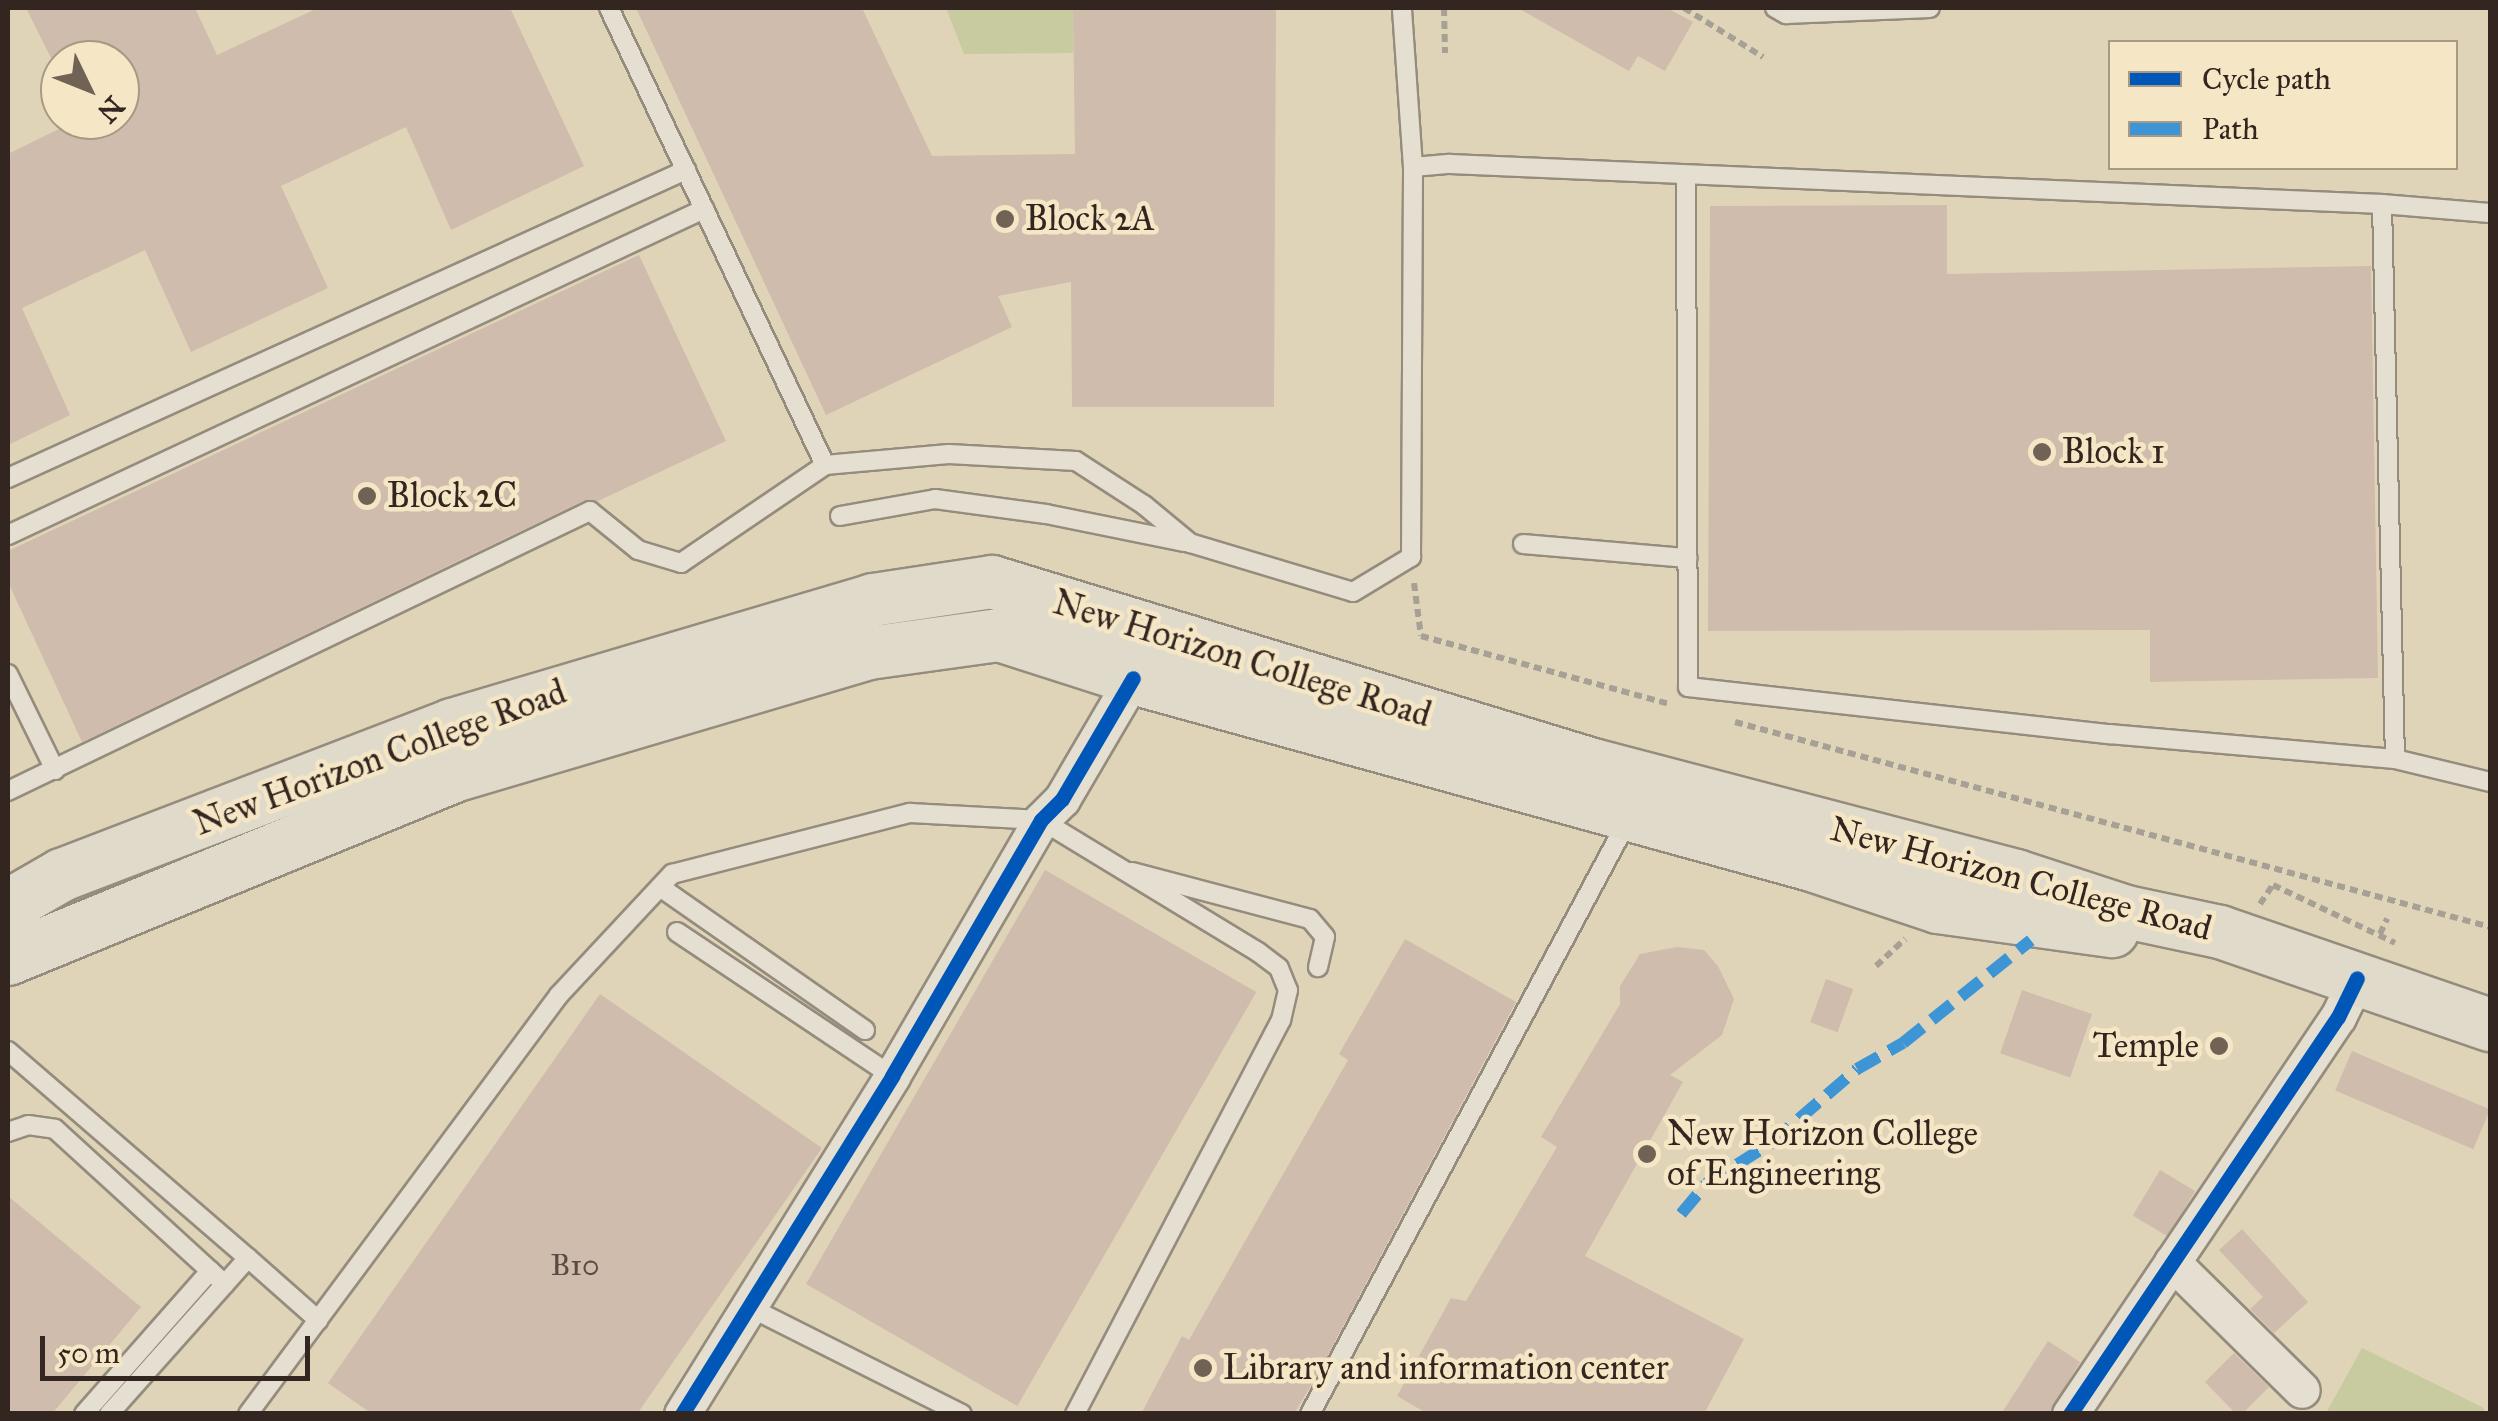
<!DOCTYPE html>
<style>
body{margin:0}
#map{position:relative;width:2498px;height:1421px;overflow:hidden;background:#e0d4b8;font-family:"IM FELL Great Primer",serif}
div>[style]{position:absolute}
.green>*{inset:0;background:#c8ca9f}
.building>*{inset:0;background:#cfbcac;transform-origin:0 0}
.path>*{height:6px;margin-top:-3px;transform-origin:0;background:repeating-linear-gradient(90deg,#a6a095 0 8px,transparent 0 13px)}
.roads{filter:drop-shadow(2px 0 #958c7d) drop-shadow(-2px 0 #958c7d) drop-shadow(0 2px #958c7d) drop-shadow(0 -2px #958c7d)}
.lane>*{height:18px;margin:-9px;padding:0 9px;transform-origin:9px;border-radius:9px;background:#e5dfd1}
.street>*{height:35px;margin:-17.5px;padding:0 17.5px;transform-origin:17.5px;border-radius:17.5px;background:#e5dfd1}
.primary>*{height:52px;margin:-26px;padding:0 26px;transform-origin:26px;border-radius:26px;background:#e0daca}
.quiet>*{height:12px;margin-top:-6px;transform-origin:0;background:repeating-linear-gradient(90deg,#3d95d5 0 25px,transparent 0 37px)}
.cycleway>*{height:15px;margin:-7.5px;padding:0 7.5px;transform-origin:7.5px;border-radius:7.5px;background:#0057b8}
.dots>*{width:28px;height:28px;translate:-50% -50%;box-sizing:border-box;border:5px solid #f5e7c6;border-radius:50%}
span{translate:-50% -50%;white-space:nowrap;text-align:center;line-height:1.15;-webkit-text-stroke:9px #f5e7c6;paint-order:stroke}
.number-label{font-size:30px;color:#5a4b43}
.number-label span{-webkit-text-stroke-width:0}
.poi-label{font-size:35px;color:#332520}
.left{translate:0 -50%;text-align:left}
.right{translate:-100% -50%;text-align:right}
.street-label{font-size:35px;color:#332520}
.frame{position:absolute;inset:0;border:10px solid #332520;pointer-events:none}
.legend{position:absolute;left:2108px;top:40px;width:350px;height:130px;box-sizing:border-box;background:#f5e7c6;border:2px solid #a79984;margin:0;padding:12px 18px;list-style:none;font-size:30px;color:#332520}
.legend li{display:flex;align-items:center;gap:20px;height:50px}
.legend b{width:50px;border:2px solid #a79984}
.north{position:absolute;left:40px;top:40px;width:100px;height:100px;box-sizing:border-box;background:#f5e7c6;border:2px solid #a79984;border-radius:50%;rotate:133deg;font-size:28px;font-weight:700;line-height:40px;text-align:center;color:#332520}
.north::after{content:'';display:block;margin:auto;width:35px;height:45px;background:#706255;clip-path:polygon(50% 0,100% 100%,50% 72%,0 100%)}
.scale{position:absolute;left:40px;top:1336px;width:270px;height:45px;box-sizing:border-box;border:5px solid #332520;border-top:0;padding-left:12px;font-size:30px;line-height:35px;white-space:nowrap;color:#332520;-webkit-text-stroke:8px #f5e7c6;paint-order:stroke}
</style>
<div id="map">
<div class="green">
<div style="clip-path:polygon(946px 8px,1073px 8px,1073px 53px,964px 54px)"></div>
<div style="clip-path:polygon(2362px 1348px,2484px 1408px,2483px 1413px,2326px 1413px)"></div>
</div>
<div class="building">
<div style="clip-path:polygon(26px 8px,195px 8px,217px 55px,318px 8px,510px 8px,584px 166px,451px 230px,406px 127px,281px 186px,328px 288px,191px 352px,145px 250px,22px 308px,70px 415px,8px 445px,8px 154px,77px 120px,120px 120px,120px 60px,52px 60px)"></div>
<div style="clip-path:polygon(636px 8px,862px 8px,932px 156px,1075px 154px,1073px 8px,1276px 8px,1274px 407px,1072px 407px,1071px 282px,998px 296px,1012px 327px,826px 415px)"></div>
<div style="clip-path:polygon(1518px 8px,1667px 8px,1693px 22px,1665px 71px,1638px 56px,1629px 71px)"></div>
<div style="clip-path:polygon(1947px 205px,1947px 274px,2371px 266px,2378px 678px,2150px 682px,2150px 630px,1708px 631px,1710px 206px)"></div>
<div style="clip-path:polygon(639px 255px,726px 441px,598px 501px,585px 500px,82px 742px,8px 582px,8px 551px)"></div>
<div style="left:1045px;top:870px;width:244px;height:478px;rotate:30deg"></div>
<div style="clip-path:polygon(1405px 939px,1516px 1002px,1316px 1377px,1294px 1414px,1141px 1414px,1182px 1336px,1189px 1340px,1348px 1060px,1339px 1054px)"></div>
<div style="clip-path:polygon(1677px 947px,1704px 950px,1718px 966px,1734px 999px,1722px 1035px,1670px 1075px,1683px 1082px,1585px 1256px,1744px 1339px,1704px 1414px,1428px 1414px,1397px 1396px,1451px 1298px,1466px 1301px,1557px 1147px,1541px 1137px,1620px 1004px,1620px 986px,1640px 954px)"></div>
<div style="left:1826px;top:979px;width:29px;height:46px;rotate:20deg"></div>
<div style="left:2022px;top:990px;width:74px;height:67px;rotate:19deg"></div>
<div style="clip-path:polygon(600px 994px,822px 1148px,637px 1414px,372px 1414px,328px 1383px)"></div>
<div style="left:2352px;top:1051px;width:150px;height:43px;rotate:23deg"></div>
<div style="left:2160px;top:1170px;width:41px;height:53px;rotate:31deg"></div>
<div style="clip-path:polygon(8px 1196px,141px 1307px,52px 1414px,8px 1414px)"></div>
<div style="clip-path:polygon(2242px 1229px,2308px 1302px,2274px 1333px,2250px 1309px,2263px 1297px,2219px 1250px)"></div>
<div style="clip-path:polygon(2048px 1341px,2080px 1362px,2049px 1414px,2001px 1414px)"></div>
<div style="clip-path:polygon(2234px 1353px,2269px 1387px,2242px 1414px,2236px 1414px,2205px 1382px)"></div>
</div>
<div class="path">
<div style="left:1444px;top:8px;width:45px;rotate:88.7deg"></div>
<div style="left:1684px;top:8px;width:93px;rotate:31.8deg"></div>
<div style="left:1414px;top:583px;width:53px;rotate:82.5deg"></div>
<div style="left:1421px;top:636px;width:258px;rotate:15.3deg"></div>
<div style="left:1735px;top:722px;width:782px;rotate:15.19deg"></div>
<div style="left:2260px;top:904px;width:23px;rotate:-56deg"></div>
<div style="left:2273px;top:885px;width:135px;rotate:25.4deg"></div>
<div style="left:2380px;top:934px;width:17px;rotate:-65deg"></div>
<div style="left:1876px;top:966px;width:40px;rotate:-43deg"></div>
</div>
<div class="roads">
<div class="lane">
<div style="left:609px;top:8px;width:505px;rotate:64.7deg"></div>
<div style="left:1775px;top:8px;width:13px;rotate:29deg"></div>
<div style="left:1786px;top:14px;width:144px;rotate:-2.4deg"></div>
<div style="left:1413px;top:167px;width:37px;rotate:-5deg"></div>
<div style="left:1450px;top:164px;width:933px;rotate:2.46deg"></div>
<div style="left:2382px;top:204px;width:108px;rotate:4.8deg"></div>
<div style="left:1686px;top:175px;width:512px;rotate:89.78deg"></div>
<div style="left:1688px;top:687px;width:424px;rotate:6.4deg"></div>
<div style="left:2109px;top:734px;width:287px;rotate:5deg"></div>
<div style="left:2395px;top:759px;width:98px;rotate:13.6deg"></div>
<div style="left:2382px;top:204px;width:555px;rotate:88.66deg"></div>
<div style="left:8px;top:478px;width:745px;rotate:-24.43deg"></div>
<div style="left:840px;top:516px;width:97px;rotate:-10.1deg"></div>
<div style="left:935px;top:499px;width:112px;rotate:7.7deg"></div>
<div style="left:1046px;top:514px;width:142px;rotate:11.4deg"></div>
<div style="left:8px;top:535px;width:769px;rotate:-25.1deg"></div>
<div style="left:1523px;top:544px;width:165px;rotate:4.9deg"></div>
<div style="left:8px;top:674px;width:107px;rotate:63.9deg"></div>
<div style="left:8px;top:791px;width:646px;rotate:-25.69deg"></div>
<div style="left:590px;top:511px;width:62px;rotate:39.1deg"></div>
<div style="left:638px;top:550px;width:45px;rotate:16.8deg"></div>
<div style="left:681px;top:563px;width:174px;rotate:-34.2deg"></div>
<div style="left:825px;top:465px;width:124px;rotate:-5.1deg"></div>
<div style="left:949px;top:454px;width:127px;rotate:3.2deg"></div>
<div style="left:1076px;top:461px;width:81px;rotate:32.9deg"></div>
<div style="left:1144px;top:505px;width:60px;rotate:39.6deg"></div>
<div style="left:1190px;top:543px;width:170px;rotate:16.7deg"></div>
<div style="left:1353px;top:592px;width:68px;rotate:-31.1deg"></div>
<div style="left:1411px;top:557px;width:390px;rotate:-89.7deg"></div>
<div style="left:1413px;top:167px;width:159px;rotate:-94deg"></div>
<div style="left:1132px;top:872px;width:184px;rotate:14.8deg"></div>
<div style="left:1310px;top:919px;width:23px;rotate:50deg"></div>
<div style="left:1325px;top:937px;width:31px;rotate:103deg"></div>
<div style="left:660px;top:887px;width:250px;rotate:34.9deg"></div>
<div style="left:677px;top:932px;width:259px;rotate:33.8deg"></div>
<div style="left:8px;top:1051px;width:317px;rotate:40.8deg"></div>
<div style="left:248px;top:1258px;width:209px;rotate:131.7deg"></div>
<div style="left:8px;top:1132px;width:21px;rotate:-19deg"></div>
<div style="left:28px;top:1125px;width:27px;rotate:8deg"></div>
<div style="left:55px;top:1129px;width:230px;rotate:42.4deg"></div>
<div style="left:248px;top:1258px;width:94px;rotate:41.5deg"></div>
<div style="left:751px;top:1308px;width:236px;rotate:26.7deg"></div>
<div style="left:84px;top:1414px;width:191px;rotate:-48.6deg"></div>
<div style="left:248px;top:1414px;width:522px;rotate:-53.42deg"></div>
<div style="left:559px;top:995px;width:166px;rotate:-47deg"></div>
<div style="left:672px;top:874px;width:246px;rotate:-14.4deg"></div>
<div style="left:910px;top:813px;width:131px;rotate:3.1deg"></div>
<div style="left:1041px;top:820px;width:254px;rotate:31.3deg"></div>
<div style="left:1258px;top:952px;width:26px;rotate:37deg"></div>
<div style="left:1279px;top:968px;width:24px;rotate:68deg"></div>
<div style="left:1288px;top:990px;width:31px;rotate:103deg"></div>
<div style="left:1281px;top:1020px;width:445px;rotate:117.6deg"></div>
<div style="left:1310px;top:1414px;width:674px;rotate:-61.84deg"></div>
</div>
<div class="street">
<div style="left:2172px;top:1262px;width:182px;rotate:44.6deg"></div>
<div style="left:682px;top:1414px;width:398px;rotate:-58.1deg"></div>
<div style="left:892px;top:1076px;width:296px;rotate:-59.8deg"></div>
<div style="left:1041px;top:820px;width:30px;rotate:-45deg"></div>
<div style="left:1062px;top:799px;width:140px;rotate:-59.6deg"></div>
<div style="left:2070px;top:1414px;width:479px;rotate:-56deg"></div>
<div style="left:2338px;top:1017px;width:43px;rotate:-64deg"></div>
</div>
<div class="primary">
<div style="left:8px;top:906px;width:62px;rotate:-29.9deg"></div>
<div style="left:62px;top:875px;width:418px;rotate:-21deg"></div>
<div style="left:452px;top:725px;width:439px;rotate:-16.5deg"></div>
<div style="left:873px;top:600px;width:120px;rotate:-8.6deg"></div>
<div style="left:992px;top:582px;width:628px;rotate:16.94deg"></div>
<div style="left:1593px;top:765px;width:437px;rotate:14.7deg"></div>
<div style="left:2016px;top:876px;width:116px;rotate:18.1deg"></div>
<div style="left:2126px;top:912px;width:96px;rotate:12deg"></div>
<div style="left:2220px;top:932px;width:286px;rotate:19deg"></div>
<div style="left:8px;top:959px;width:485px;rotate:-22.3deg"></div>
<div style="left:457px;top:775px;width:430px;rotate:-16.5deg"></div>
<div style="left:869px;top:653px;width:131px;rotate:-7.9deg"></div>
<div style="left:999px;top:635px;width:141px;rotate:17.8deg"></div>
<div style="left:1133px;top:678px;width:704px;rotate:15.4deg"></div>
<div style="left:1812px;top:865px;width:133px;rotate:18.4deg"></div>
<div style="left:1938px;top:907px;width:176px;rotate:7.9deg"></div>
</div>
</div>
<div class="quiet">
<div style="left:1681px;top:1214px;width:39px;rotate:-50deg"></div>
<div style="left:1706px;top:1184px;width:77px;rotate:-32.2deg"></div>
<div style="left:1771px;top:1143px;width:113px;rotate:-40.7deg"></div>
<div style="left:1857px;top:1069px;width:53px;rotate:-29.5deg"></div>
<div style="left:1903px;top:1043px;width:164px;rotate:-38.8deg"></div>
</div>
<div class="cycleway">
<div style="left:682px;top:1414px;width:398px;rotate:-58.1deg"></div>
<div style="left:892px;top:1076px;width:296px;rotate:-59.8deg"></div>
<div style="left:1041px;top:820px;width:30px;rotate:-45deg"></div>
<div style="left:1062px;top:799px;width:140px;rotate:-59.6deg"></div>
<div style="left:2070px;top:1414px;width:479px;rotate:-56deg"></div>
<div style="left:2338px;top:1017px;width:43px;rotate:-64deg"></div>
</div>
<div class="dots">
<div style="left:1005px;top:219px;background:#706255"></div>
<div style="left:2042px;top:452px;background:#706255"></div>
<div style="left:367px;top:496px;background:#706255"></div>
<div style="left:2219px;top:1046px;background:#706255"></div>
<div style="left:1647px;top:1154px;background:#706255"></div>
<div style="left:1203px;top:1368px;background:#706255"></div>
</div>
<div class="number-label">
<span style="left:575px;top:1265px">B10</span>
</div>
<div class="poi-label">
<span class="left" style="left:1025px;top:219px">Block 2A</span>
<span class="left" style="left:2062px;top:452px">Block 1</span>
<span class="left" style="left:387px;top:496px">Block 2C</span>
<span class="right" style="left:2199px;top:1046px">Temple</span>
<span class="left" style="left:1667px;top:1154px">New Horizon College<br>of Engineering</span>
<span class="left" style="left:1223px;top:1368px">Library and information center</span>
</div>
<div class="street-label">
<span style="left:1242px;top:659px;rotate:17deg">New Horizon College Road</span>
<span style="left:380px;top:758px;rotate:-20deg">New Horizon College Road</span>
<span style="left:2021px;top:879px;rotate:15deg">New Horizon College Road</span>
</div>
<div class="frame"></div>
<ul class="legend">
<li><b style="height:12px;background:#0057b8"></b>Cycle path</li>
<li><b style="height:12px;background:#3d95d5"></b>Path</li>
</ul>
<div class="north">N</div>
<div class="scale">50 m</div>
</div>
